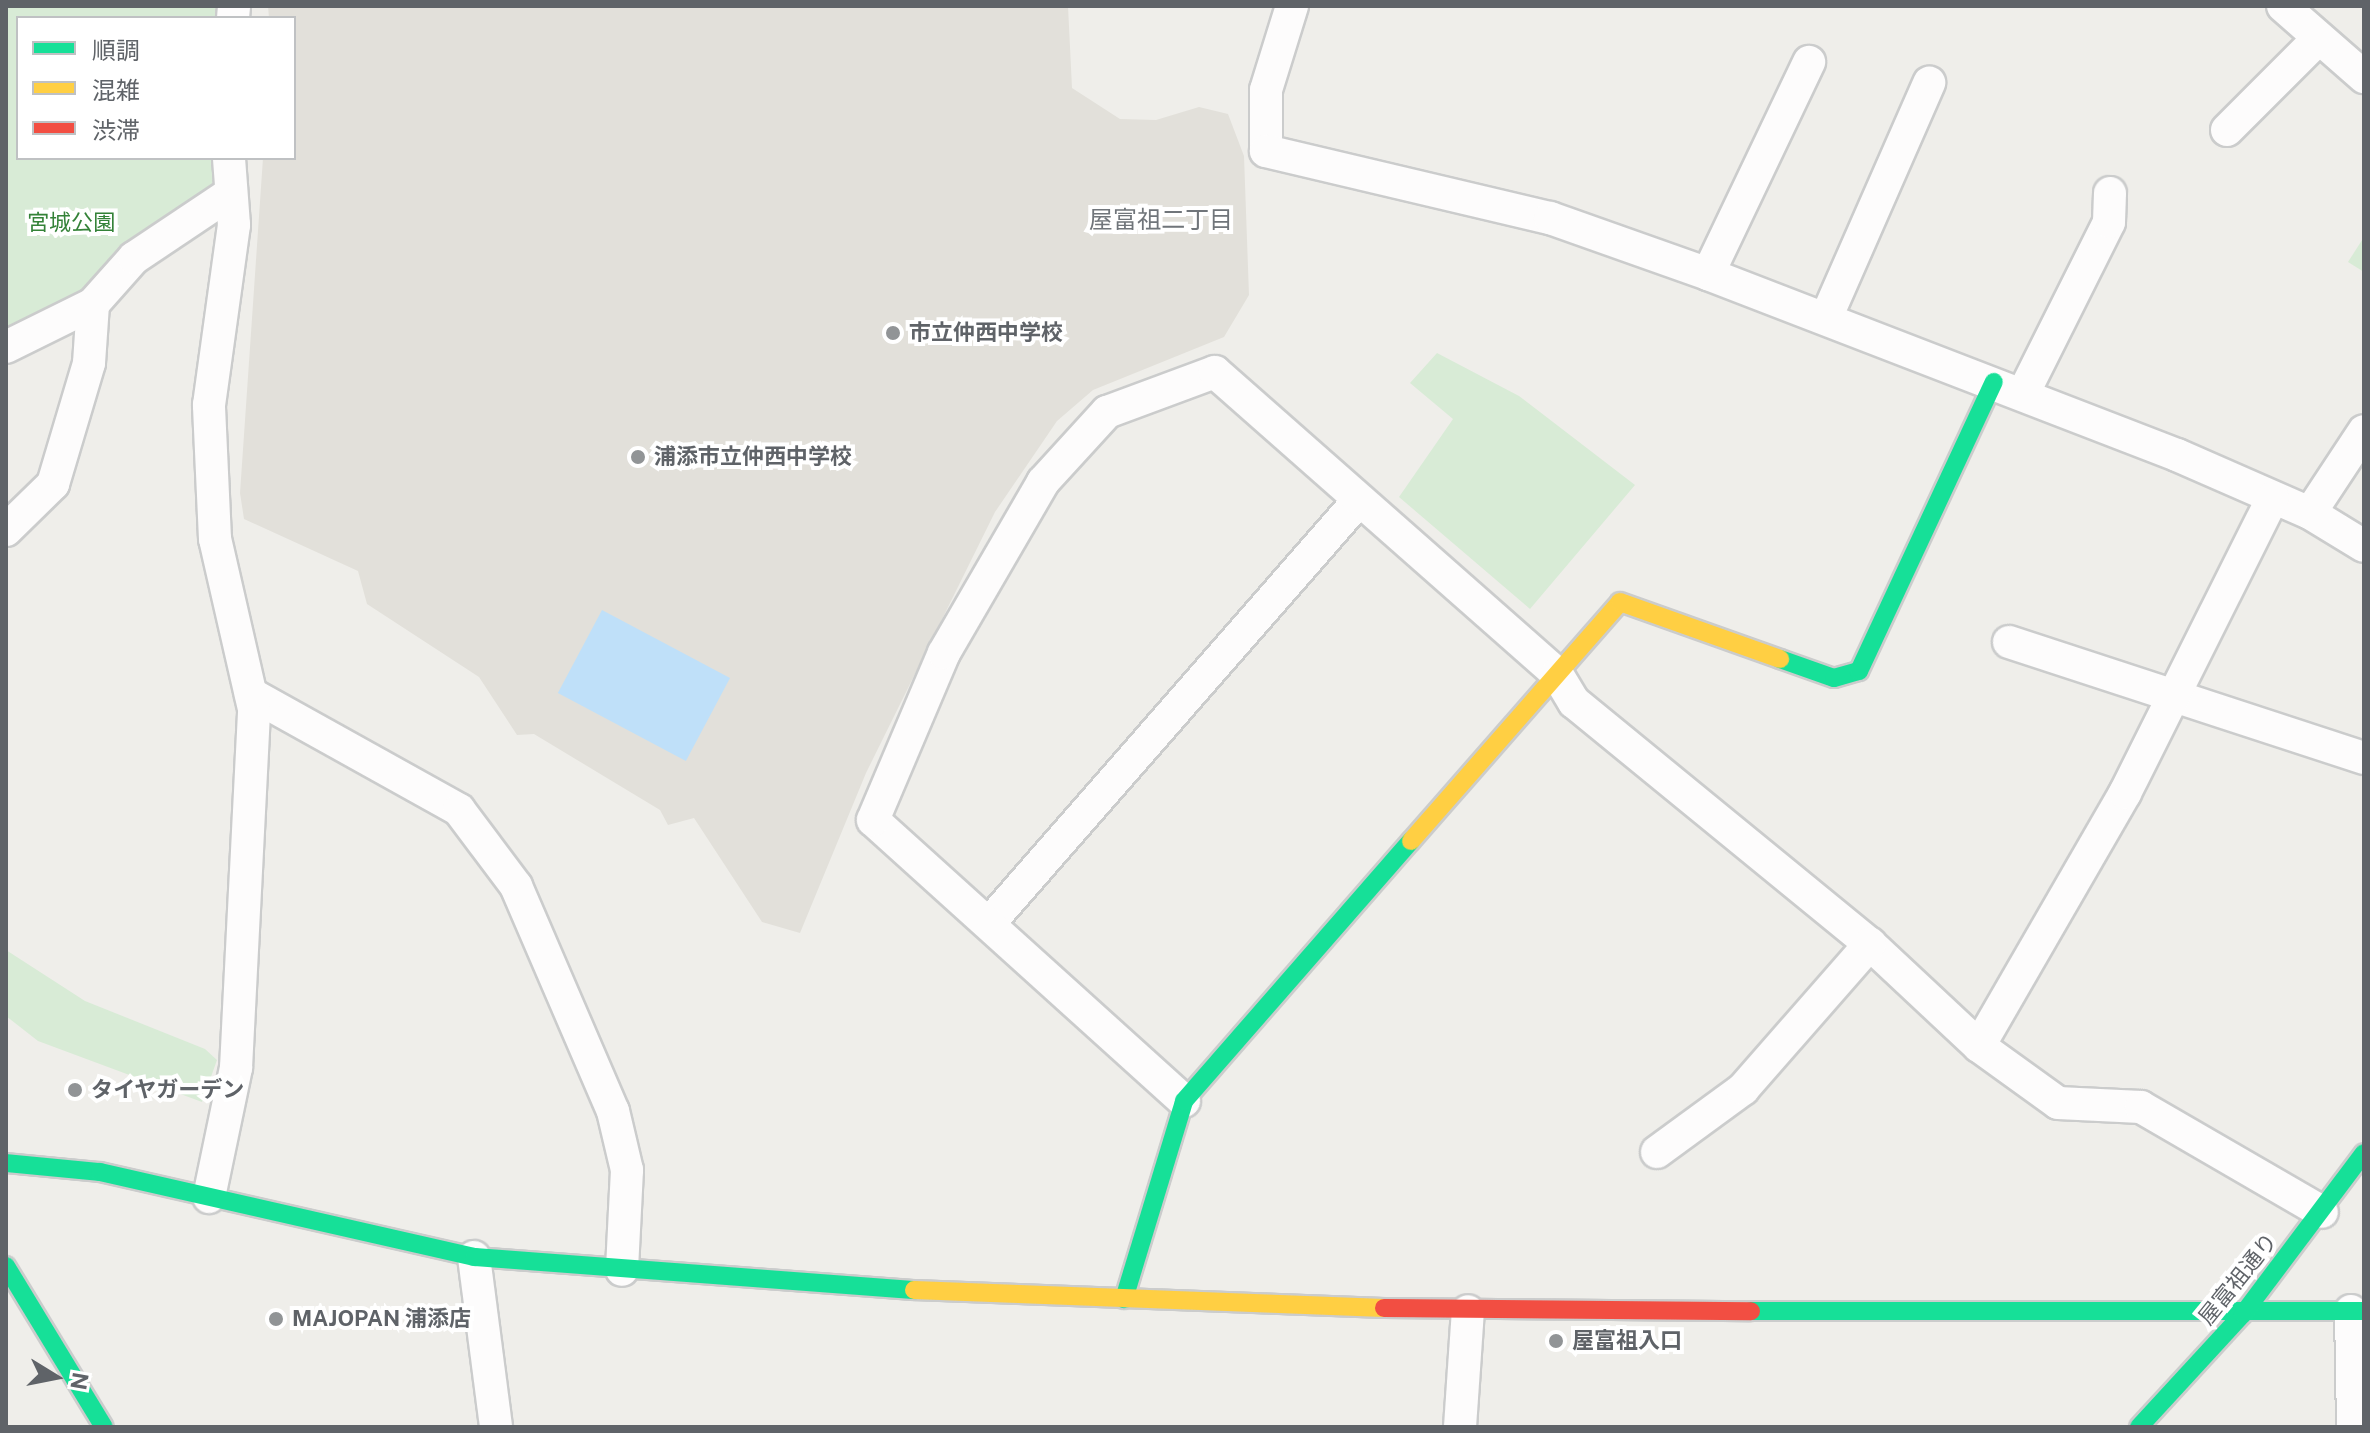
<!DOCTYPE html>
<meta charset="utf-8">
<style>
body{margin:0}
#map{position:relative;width:2370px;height:1433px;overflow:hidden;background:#efeeea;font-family:"Public Sans","Noto Sans JP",sans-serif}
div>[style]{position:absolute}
.education>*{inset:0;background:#e2e0da}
.green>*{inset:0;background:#d8ebd6}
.water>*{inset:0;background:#bfe0f9;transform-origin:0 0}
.roads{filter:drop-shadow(2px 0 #cbcccc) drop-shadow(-2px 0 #cbcccc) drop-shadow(0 2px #cbcccc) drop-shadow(0 -2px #cbcccc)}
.street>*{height:32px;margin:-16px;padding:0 16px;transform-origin:16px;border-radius:16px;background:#fdfcfc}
.fast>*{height:18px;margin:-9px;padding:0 9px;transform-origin:9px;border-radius:9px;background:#16e098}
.slow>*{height:18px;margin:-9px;padding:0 9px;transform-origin:9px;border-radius:9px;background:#ffcf43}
.jam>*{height:18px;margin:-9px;padding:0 9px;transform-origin:9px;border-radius:9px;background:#f24e42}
.dots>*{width:22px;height:22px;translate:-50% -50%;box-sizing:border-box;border:4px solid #fff;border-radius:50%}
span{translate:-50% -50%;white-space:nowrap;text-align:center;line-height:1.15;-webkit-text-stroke:8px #fff;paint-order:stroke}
.park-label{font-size:22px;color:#348238}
.poi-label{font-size:22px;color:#5f6368;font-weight:700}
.left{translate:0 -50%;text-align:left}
.street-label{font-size:22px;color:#5f6368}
.neighbourhood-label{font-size:24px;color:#70757a}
.frame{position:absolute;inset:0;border:8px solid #5f6368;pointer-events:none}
.legend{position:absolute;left:16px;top:16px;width:280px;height:144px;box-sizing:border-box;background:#fff;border:2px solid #bfc1c3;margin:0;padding:10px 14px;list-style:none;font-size:24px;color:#5f6368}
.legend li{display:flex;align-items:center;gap:16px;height:40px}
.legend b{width:40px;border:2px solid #bfc1c3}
.north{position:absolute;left:16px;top:1337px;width:80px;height:80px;-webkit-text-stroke:6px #fff;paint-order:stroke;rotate:100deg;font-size:22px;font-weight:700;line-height:32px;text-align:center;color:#5f6368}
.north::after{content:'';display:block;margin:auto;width:28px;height:36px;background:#5f6368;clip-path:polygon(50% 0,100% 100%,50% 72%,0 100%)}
</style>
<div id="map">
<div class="education">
<div style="clip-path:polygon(268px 6px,1068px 6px,1072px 88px,1120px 119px,1156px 120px,1199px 107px,1228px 114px,1244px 156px,1249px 295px,1224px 337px,1093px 390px,1057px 421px,995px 512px,866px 773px,800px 933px,762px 922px,694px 818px,668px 825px,660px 810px,534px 734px,517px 735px,479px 677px,367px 604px,358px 571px,244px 519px,240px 493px,263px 158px,294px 158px,294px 18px,269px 18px)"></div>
</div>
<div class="green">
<div style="clip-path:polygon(6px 6px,219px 6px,219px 18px,18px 18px,18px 158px,216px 158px,215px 189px,98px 285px,6px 331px)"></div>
<div style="clip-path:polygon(2364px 237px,2364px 272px,2348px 262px)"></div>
<div style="clip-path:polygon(1437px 353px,1519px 396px,1635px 485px,1530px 609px,1399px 497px,1453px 419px,1410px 383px)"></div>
<div style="clip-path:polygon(6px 950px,85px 1001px,205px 1049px,217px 1060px,202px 1102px,38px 1041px,6px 1016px)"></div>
</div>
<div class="water">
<div style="left:602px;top:610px;width:145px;height:94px;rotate:28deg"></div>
</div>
<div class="roads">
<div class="street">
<div style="left:1292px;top:6px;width:88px;rotate:107.2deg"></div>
<div style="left:1266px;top:90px;width:61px;rotate:90deg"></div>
<div style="left:1266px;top:151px;width:292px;rotate:13.3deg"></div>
<div style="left:1550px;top:218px;width:168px;rotate:19.5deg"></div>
<div style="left:1708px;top:274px;width:503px;rotate:21.1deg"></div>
<div style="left:2177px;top:455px;width:145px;rotate:23.6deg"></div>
<div style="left:2310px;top:513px;width:63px;rotate:31.4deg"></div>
<div style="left:2283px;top:6px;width:108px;rotate:41.2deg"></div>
<div style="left:233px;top:18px;width:12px;rotate:-85deg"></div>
<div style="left:2227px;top:130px;width:130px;rotate:-45deg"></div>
<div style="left:1708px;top:274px;width:235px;rotate:-64.5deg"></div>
<div style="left:1826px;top:318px;width:257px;rotate:-66.3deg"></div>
<div style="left:6px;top:347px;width:97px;rotate:-26.3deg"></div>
<div style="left:93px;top:304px;width:62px;rotate:-48.3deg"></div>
<div style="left:134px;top:258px;width:113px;rotate:-33.8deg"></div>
<div style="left:2023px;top:394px;width:192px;rotate:-63.4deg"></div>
<div style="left:2109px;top:222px;width:29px;rotate:-88deg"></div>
<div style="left:2310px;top:513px;width:98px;rotate:-56.6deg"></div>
<div style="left:6px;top:530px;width:66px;rotate:-44.4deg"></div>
<div style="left:53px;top:484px;width:126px;rotate:-73.4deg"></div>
<div style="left:89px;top:363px;width:59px;rotate:-86.1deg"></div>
<div style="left:2009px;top:642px;width:373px;rotate:18.1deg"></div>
<div style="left:251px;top:694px;width:238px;rotate:29.1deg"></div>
<div style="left:459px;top:810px;width:95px;rotate:53.1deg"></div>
<div style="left:516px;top:886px;width:245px;rotate:66.7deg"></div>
<div style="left:613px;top:1111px;width:61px;rotate:76.7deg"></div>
<div style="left:627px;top:1170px;width:100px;rotate:92.9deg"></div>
<div style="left:991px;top:921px;width:559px;rotate:-48.84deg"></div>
<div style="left:1979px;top:1046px;width:292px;rotate:-60deg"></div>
<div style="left:2125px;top:793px;width:330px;rotate:-63.4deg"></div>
<div style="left:1184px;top:1101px;width:419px;rotate:-137.9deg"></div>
<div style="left:873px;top:820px;width:181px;rotate:-67deg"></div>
<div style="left:944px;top:653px;width:198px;rotate:-59.9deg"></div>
<div style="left:1043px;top:482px;width:95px;rotate:-47.6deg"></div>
<div style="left:1107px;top:412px;width:115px;rotate:-20.3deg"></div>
<div style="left:1215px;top:372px;width:456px;rotate:41.4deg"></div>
<div style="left:1557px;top:674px;width:33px;rotate:59deg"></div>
<div style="left:1574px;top:702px;width:382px;rotate:39.3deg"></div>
<div style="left:1870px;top:944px;width:149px;rotate:43.1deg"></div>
<div style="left:1979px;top:1046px;width:97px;rotate:35.8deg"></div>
<div style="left:2058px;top:1103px;width:83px;rotate:2.8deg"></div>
<div style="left:2141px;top:1107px;width:209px;rotate:30.1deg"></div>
<div style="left:1657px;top:1152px;width:107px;rotate:-36.2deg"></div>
<div style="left:1743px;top:1089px;width:193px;rotate:-48.8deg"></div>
<div style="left:209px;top:1197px;width:132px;rotate:-78.2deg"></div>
<div style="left:236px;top:1068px;width:359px;rotate:-87.1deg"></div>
<div style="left:254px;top:709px;width:174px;rotate:-102.9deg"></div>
<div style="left:215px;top:539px;width:134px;rotate:-92.6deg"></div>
<div style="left:209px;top:405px;width:182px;rotate:-82.1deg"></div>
<div style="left:234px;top:225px;width:67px;rotate:-94.3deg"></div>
<div style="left:474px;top:1257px;width:171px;rotate:82.6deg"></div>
<div style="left:2351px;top:1311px;width:116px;rotate:89deg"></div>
<div style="left:1460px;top:1427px;width:116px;rotate:-86.1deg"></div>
</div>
<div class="fast">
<div style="left:1780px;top:659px;width:57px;rotate:19.4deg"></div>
<div style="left:1834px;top:678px;width:26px;rotate:-16deg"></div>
<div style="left:1859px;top:671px;width:319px;rotate:-65deg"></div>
<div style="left:6px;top:1163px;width:94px;rotate:5.5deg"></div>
<div style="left:100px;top:1172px;width:384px;rotate:12.8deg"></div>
<div style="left:474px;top:1257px;width:441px;rotate:4.3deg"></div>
<div style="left:6px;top:1266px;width:188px;rotate:58.7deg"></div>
<div style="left:1124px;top:1299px;width:207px;rotate:-73.1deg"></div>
<div style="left:1184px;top:1101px;width:345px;rotate:-48.9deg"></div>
<div style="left:1751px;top:1311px;width:613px"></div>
<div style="left:2139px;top:1427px;width:154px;rotate:-47.4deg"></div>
<div style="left:2243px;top:1314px;width:201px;rotate:-53.1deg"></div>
</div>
<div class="slow">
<div style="left:1411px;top:841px;width:317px;rotate:-48.8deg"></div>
<div style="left:1620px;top:602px;width:170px;rotate:19.6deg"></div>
<div style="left:914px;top:1290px;width:470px;rotate:2.2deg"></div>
</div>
<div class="jam">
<div style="left:1384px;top:1308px;width:367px;rotate:0.5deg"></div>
</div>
</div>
<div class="dots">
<div style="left:893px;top:333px;background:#919496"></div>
<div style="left:638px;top:457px;background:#919496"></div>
<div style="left:75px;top:1090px;background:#919496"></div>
<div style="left:276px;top:1319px;background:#919496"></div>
<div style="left:1556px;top:1341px;background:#919496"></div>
</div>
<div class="park-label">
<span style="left:71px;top:223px">宮城公園</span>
</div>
<div class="poi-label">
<span class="left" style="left:909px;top:333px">市立仲西中学校</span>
<span class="left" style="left:654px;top:457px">浦添市立仲西中学校</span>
<span class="left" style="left:91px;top:1090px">タイヤガーデン</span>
<span class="left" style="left:292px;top:1319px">MAJOPAN 浦添店</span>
<span class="left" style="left:1572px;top:1341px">屋富祖入口</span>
</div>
<div class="street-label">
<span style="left:2238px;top:1279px;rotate:-51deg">屋富祖通り</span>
</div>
<div class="neighbourhood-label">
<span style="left:1161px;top:220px">屋富祖二丁目</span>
</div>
<div class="frame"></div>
<ul class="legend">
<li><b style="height:10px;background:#16e098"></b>順調</li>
<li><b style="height:10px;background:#ffcf43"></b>混雑</li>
<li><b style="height:10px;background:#f24e42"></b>渋滞</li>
</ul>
<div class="north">N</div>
</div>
